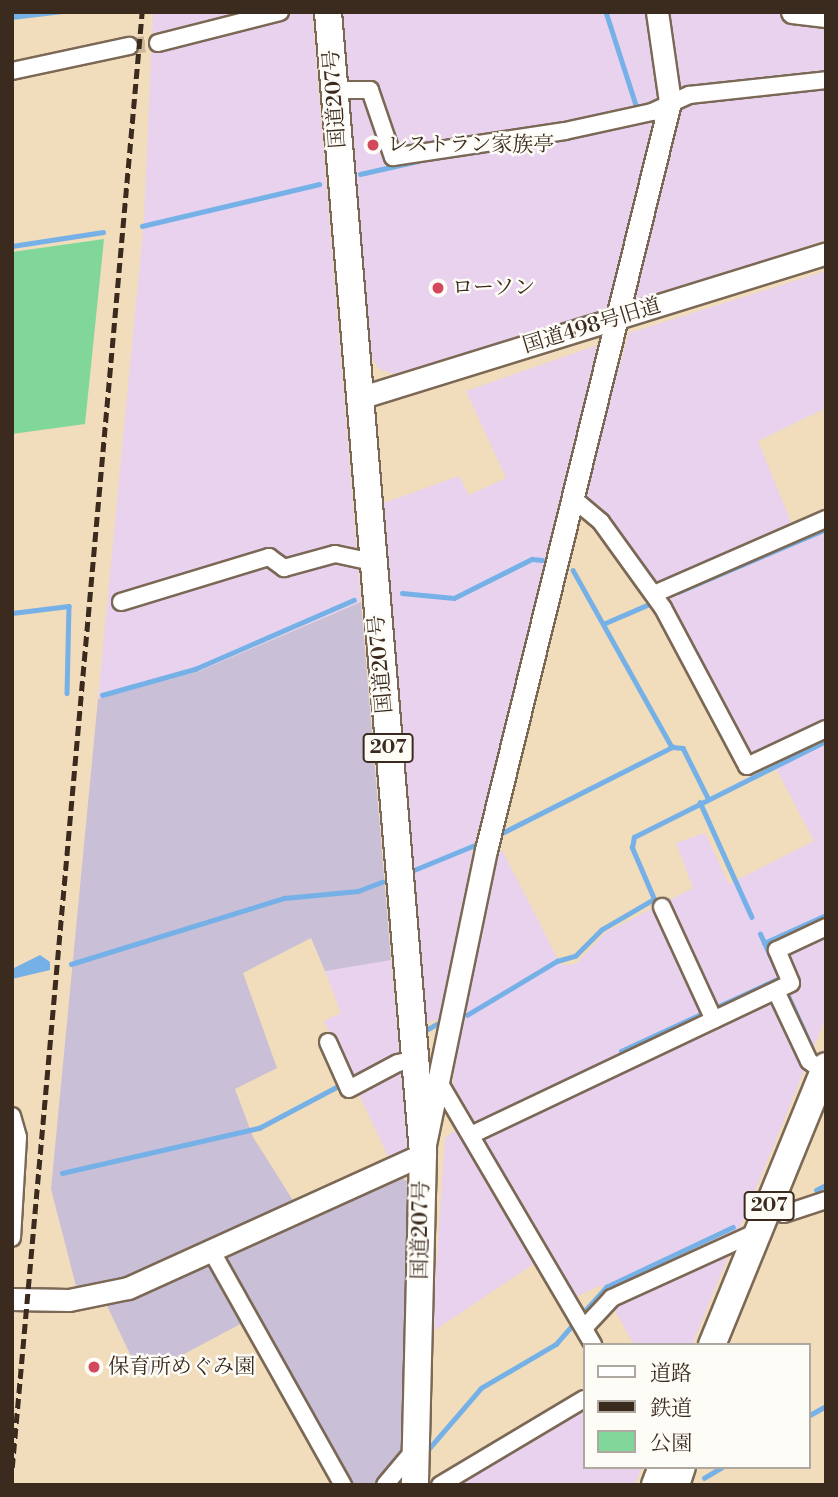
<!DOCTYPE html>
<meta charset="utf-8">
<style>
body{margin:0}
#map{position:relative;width:838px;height:1497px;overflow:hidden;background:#f1dcbc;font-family:"Libre Bodoni","Noto Serif JP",serif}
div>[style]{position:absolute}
.built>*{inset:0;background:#e8d2ee}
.industrial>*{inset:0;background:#c9bfd7}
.green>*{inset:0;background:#81d69a}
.water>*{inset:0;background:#75b1e7}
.stream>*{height:4.5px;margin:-2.25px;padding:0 2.25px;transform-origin:2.25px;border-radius:2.25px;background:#75b1e7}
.minor-tunnel>*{height:16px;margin-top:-8px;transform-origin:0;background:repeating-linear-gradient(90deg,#cdb89c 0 16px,transparent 0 24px)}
.roads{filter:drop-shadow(2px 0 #7b6855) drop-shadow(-2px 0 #7b6855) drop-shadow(0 2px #7b6855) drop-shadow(0 -2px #7b6855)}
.minor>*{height:16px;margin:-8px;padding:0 8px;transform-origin:8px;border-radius:8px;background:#fff}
.tertiary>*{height:21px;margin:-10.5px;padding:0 10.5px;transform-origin:10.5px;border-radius:10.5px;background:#fff}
.trunk>*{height:26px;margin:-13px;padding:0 13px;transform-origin:13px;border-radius:13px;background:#fff}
.rail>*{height:4.5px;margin-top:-2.25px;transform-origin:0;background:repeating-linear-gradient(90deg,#3b2a1e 0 10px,transparent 0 15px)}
.dots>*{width:19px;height:19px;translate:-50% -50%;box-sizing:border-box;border:4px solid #fdfcf7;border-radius:50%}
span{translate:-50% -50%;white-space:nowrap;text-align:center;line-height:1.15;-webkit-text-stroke:5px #fdfcf7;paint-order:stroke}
.shield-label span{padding:2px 5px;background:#fdfcf7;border:2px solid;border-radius:5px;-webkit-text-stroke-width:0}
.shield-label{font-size:19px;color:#3b2a1e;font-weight:700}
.street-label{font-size:21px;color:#3b2a1e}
.poi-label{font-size:21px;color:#3b2a1e}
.left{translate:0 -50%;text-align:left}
.frame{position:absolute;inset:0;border:14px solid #3b2a1e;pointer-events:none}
.legend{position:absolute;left:583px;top:1343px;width:228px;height:126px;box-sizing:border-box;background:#fdfcf7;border:2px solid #afa8a0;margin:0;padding:9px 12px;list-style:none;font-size:21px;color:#3b2a1e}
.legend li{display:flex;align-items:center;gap:14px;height:35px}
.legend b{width:35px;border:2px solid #afa8a0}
</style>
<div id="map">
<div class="built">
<div style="clip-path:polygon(153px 12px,312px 12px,361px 602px,197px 672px,98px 699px,144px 220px)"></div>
<div style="clip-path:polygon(341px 12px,826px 12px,826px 240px,400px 376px,379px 369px,366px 347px)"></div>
<div style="clip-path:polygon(826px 271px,826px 408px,758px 441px,797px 537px,826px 525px,826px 1017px,692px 1345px,634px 1345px,601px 1285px,562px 1304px,538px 1261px,432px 1332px,445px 1138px,468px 1120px,452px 1089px,465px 990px,496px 853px,502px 850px,561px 965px,576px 964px,606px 932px,693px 888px,676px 843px,705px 833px,729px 884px,814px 841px,772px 761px,755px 769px,664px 594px,607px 519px,581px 498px,629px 333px)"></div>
<div style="clip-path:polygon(598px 345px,602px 351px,473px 850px,440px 1019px,422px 1024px,381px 504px,459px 476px,469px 495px,506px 478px,466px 391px)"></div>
<div style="clip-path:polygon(391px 960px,408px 1146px,390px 1160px,324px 1021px,341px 1013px,325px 971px)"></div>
<div style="clip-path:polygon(584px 1402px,584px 1467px,642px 1467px,635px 1485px,447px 1485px)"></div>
</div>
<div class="industrial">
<div style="clip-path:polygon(361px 602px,391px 960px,325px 971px,311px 938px,243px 973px,277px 1068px,235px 1089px,253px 1137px,304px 1218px,398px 1176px,409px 1182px,414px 1269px,402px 1458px,380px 1485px,339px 1485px,246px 1321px,141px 1377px,99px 1289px,77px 1290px,51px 1189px,98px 699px,197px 672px)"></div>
</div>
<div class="green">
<div style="clip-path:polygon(104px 239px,85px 424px,12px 434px,12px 252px)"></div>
</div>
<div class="water">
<div style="clip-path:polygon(12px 12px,80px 12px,12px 20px)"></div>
<div style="clip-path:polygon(40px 955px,50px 962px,50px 970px,12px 979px,12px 969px)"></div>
</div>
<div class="stream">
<div style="left:606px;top:12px;width:104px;rotate:72.1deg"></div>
<div style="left:475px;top:152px;width:118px;rotate:-9.3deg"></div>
<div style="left:360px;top:174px;width:59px;rotate:-12.6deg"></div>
<div style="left:142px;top:226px;width:182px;rotate:-13.3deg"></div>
<div style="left:12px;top:246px;width:92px;rotate:-8.7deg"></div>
<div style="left:573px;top:570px;width:203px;rotate:60.8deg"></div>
<div style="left:678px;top:592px;width:161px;rotate:-23.1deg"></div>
<div style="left:402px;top:593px;width:52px;rotate:5.5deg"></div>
<div style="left:454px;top:598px;width:87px;rotate:-26.6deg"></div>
<div style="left:532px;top:559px;width:10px;rotate:6deg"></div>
<div style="left:12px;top:613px;width:57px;rotate:-7deg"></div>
<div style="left:69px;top:606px;width:87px;rotate:91.3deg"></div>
<div style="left:603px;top:624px;width:56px;rotate:-23.3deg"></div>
<div style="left:102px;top:695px;width:97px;rotate:-15.6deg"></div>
<div style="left:195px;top:669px;width:173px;rotate:-23.5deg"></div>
<div style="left:700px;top:802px;width:126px;rotate:65.7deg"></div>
<div style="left:502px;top:833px;width:191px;rotate:-26.8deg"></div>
<div style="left:672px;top:747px;width:11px;rotate:5deg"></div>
<div style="left:683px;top:748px;width:56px;rotate:63.4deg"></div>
<div style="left:414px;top:870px;width:66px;rotate:-22.3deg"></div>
<div style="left:764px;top:943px;width:68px;rotate:-24.3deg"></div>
<div style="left:71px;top:964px;width:223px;rotate:-17.2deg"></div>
<div style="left:284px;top:898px;width:74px;rotate:-5.4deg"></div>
<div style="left:358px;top:891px;width:26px;rotate:-21deg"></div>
<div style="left:788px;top:995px;width:58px;rotate:65.6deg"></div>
<div style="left:719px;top:1006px;width:67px;rotate:-24.7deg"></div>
<div style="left:780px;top:978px;width:48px;rotate:-114.4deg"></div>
<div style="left:467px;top:1015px;width:105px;rotate:-31deg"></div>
<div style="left:557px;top:961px;width:19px;rotate:-16deg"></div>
<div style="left:575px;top:956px;width:37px;rotate:-45deg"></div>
<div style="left:601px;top:930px;width:61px;rotate:-30.3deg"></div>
<div style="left:654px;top:899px;width:56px;rotate:-113.3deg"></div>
<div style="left:632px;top:848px;width:11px;rotate:-80deg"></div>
<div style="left:634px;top:837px;width:215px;rotate:-26.6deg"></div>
<div style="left:426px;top:1030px;width:13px;rotate:-29deg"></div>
<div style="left:621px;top:1051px;width:86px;rotate:-24.8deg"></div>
<div style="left:350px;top:1079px;width:51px;rotate:-28.1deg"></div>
<div style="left:62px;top:1173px;width:202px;rotate:-12.9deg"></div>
<div style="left:259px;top:1128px;width:94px;rotate:-27.9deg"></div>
<div style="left:816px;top:1190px;width:11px;rotate:-27deg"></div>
<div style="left:581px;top:1315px;width:38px;rotate:-48deg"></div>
<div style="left:606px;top:1287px;width:140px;rotate:-25.3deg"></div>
<div style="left:808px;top:1416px;width:21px;rotate:-29deg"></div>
<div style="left:426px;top:1452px;width:84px;rotate:-49.3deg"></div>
<div style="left:481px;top:1388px;width:87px;rotate:-30.4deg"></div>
<div style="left:556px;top:1344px;width:30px;rotate:-49deg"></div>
<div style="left:704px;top:1478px;width:21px;rotate:-31deg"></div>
</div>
<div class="minor-tunnel">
<div style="left:129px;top:46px;width:29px;rotate:-6deg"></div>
</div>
<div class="roads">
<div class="minor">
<div style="left:158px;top:43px;width:126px;rotate:-14.3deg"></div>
<div style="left:12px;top:71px;width:120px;rotate:-12.1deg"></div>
<div style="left:336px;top:90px;width:34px"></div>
<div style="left:370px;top:90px;width:71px;rotate:71.1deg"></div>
<div style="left:393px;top:157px;width:174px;rotate:-8.6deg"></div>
<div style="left:565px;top:131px;width:89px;rotate:-12.3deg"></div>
<div style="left:652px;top:112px;width:41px;rotate:-24.7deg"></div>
<div style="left:689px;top:95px;width:138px;rotate:-6.2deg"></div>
<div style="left:575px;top:500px;width:34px;rotate:40deg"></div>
<div style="left:601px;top:522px;width:106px;rotate:54.2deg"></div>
<div style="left:663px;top:608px;width:179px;rotate:62deg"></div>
<div style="left:747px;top:766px;width:87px;rotate:-25.1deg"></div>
<div style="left:654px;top:594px;width:188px;rotate:-23.6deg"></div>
<div style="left:121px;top:602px;width:155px;rotate:-16.9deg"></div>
<div style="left:269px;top:557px;width:19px;rotate:36deg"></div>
<div style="left:284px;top:568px;width:53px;rotate:-15.4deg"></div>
<div style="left:335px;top:554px;width:39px;rotate:12deg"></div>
<div style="left:662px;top:907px;width:124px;rotate:65.3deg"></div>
<div style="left:776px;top:991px;width:77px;rotate:64.8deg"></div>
<div style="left:809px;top:1061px;width:19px;rotate:36deg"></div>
<div style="left:328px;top:1042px;width:51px;rotate:65.9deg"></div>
<div style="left:349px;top:1089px;width:55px;rotate:-28deg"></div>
<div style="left:398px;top:1063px;width:17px;rotate:-13deg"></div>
<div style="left:439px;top:1082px;width:305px;rotate:59.6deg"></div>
<div style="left:12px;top:1116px;width:22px;rotate:74deg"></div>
<div style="left:18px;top:1137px;width:101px;rotate:93.4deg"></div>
<div style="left:471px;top:1135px;width:354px;rotate:-25.4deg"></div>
<div style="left:791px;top:983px;width:36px;rotate:-113deg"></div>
<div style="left:777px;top:950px;width:54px;rotate:-25.1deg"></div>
<div style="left:784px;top:1214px;width:44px;rotate:-18.4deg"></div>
<div style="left:211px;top:1250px;width:270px;rotate:60.7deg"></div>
<div style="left:584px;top:1328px;width:41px;rotate:-47deg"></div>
<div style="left:612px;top:1298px;width:162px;rotate:-24.5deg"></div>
<div style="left:385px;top:1485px;width:48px;rotate:-50deg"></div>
<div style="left:440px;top:1485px;width:168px;rotate:-30.8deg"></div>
</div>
<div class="tertiary">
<div style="left:792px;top:12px;width:34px;rotate:7deg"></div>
<div style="left:359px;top:398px;width:489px;rotate:-17.2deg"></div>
<div style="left:12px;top:1299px;width:57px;rotate:1deg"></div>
<div style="left:69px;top:1300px;width:60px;rotate:-11.5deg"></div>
<div style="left:128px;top:1288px;width:324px;rotate:-24.4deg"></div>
<div style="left:423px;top:1154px;width:310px;rotate:-78.3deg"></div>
<div style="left:486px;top:850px;width:770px;rotate:-76.18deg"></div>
<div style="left:670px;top:102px;width:91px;rotate:-98.2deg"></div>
</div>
<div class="trunk">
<div style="left:328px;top:12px;width:1146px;rotate:85.24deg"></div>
<div style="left:423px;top:1154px;width:331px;rotate:91.4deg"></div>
<div style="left:712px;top:1345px;width:301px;rotate:-67.8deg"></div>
<div style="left:655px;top:1485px;width:19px;rotate:-69deg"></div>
<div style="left:676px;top:1485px;width:19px;rotate:-72deg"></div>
</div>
</div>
<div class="rail">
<div style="left:12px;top:1468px;width:1462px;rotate:-84.9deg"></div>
</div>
<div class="dots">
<div style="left:373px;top:145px;background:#d1495b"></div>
<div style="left:438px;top:288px;background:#d1495b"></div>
<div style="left:94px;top:1367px;background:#d1495b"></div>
</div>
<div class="shield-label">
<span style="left:388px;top:748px">207</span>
<span style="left:769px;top:1206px">207</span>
</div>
<div class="street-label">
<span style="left:335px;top:99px;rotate:-94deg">国道207号</span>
<span style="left:592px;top:326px;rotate:-17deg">国道498号旧道</span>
<span style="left:381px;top:664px;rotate:-95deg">国道207号</span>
<span style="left:421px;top:1230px;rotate:-89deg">国道207号</span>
</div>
<div class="poi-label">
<span class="left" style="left:387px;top:145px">レストラン家族亭</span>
<span class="left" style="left:452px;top:288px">ローソン</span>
<span class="left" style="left:108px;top:1367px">保育所めぐみ園</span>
</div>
<div class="frame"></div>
<ul class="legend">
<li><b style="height:9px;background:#fff"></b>道路</li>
<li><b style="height:9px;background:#3b2a1e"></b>鉄道</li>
<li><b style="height:19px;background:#81d69a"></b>公園</li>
</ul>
</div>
